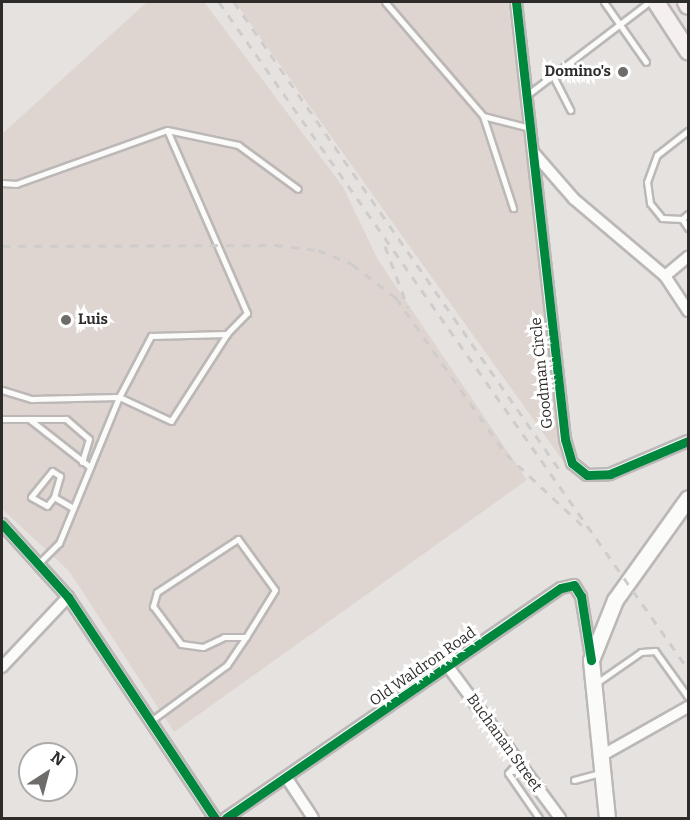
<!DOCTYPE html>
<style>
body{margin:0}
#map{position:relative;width:690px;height:820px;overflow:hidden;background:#e6e2e0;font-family:Bitter,serif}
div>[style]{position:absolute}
.built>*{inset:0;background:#ded4d0}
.roads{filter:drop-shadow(2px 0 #bbb8b7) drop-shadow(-2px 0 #bbb8b7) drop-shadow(0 2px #bbb8b7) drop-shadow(0 -2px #bbb8b7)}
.lane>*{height:5px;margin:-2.5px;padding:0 2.5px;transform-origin:2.5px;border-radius:2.5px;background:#fbfbfa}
.street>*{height:10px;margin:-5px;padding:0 5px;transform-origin:5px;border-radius:5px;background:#fbfbfa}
.secondary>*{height:15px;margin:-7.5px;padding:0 7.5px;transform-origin:7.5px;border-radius:7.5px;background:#fbfbfa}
.primary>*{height:16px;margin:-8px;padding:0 8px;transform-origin:8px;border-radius:8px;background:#f5f0ef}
.rail>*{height:3px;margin-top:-1.5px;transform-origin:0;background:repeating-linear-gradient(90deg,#cecdcc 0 8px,transparent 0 16px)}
.cycleway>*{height:9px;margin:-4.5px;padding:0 4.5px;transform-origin:4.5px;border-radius:4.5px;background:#00873e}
.dots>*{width:16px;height:16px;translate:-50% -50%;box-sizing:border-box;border:3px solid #fff;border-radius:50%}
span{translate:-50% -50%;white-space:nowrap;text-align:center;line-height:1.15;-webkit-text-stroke:6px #fff;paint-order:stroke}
.poi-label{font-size:15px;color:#2e2c2b;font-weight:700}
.right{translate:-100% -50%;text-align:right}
.left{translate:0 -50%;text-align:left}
.street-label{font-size:15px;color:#2e2c2b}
.frame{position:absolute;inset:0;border:3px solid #2e2c2b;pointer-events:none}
.north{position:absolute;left:18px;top:742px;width:60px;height:60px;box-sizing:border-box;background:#fff;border:2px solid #ababaa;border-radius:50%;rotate:36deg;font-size:16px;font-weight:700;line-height:24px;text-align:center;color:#2e2c2b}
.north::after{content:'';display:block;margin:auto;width:21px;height:27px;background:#6e6c6a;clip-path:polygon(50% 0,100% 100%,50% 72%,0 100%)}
</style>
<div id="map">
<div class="built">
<div style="clip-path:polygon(147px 2px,204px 2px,343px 187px,378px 260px,527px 480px,174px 732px,69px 571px,2px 509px,2px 134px)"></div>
<div style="clip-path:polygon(235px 2px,508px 2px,566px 466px,566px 465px)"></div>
</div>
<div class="roads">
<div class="lane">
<div style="left:385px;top:2px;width:150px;rotate:49.3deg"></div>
<div style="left:483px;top:116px;width:49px;rotate:14.3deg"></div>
<div style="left:604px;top:2px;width:73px;rotate:55deg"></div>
<div style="left:554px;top:78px;width:36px;rotate:63deg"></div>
<div style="left:527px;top:95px;width:153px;rotate:-37.3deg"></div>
<div style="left:483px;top:116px;width:97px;rotate:71.9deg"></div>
<div style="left:167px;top:130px;width:200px;rotate:66.4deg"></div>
<div style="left:247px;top:313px;width:29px;rotate:134deg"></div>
<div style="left:227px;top:334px;width:103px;rotate:122.8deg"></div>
<div style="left:171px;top:421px;width:57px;rotate:-155.2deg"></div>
<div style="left:119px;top:397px;width:69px;rotate:-62.3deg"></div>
<div style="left:151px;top:336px;width:76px;rotate:-1.5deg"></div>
<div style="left:2px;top:183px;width:14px;rotate:4deg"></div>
<div style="left:16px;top:184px;width:160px;rotate:-19.7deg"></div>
<div style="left:167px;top:130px;width:73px;rotate:11.9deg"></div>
<div style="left:238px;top:145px;width:74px;rotate:36.3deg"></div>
<div style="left:688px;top:214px;width:8px;rotate:140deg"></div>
<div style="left:682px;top:219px;width:11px;rotate:56deg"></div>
<div style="left:682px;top:219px;width:20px;rotate:-177deg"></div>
<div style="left:662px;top:218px;width:19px;rotate:-129deg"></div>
<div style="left:650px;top:203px;width:21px;rotate:-98deg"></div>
<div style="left:647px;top:182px;width:29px;rotate:-70deg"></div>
<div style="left:657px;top:155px;width:39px;rotate:-38deg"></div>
<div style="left:2px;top:390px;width:31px;rotate:17deg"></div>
<div style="left:32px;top:399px;width:87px;rotate:-1.3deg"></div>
<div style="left:119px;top:397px;width:158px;rotate:112.3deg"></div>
<div style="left:59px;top:543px;width:27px;rotate:135deg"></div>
<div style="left:2px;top:419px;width:27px"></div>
<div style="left:29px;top:419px;width:78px;rotate:38.2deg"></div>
<div style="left:29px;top:419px;width:37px"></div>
<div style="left:66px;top:419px;width:30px;rotate:41deg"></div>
<div style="left:89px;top:439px;width:24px;rotate:107deg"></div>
<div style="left:54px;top:497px;width:22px;rotate:-74deg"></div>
<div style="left:60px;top:476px;width:9px;rotate:-148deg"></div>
<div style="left:52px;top:471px;width:33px;rotate:129deg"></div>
<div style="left:31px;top:497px;width:18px;rotate:29deg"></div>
<div style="left:47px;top:506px;width:11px;rotate:-52deg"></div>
<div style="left:54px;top:497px;width:22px;rotate:30deg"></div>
<div style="left:595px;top:684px;width:56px;rotate:-34.8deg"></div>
<div style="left:641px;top:652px;width:14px;rotate:-4deg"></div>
<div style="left:655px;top:651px;width:57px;rotate:54.3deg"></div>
<div style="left:152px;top:720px;width:93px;rotate:-36.3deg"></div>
<div style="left:227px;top:665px;width:34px;rotate:-56deg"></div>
<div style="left:246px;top:637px;width:55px;rotate:-58.3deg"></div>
<div style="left:275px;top:590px;width:63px;rotate:-126deg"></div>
<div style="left:238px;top:539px;width:97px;rotate:146.8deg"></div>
<div style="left:157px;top:592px;width:15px;rotate:106deg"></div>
<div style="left:153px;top:606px;width:47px;rotate:53.6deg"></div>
<div style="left:181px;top:644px;width:22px;rotate:8deg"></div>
<div style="left:203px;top:647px;width:23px;rotate:-25deg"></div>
<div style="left:224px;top:637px;width:22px"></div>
<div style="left:518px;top:762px;width:15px;rotate:132deg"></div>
<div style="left:508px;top:773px;width:55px;rotate:55.4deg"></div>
<div style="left:574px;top:780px;width:28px;rotate:-15deg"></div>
</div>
<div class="street">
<div style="left:516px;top:2px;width:440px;rotate:83.6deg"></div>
<div style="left:565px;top:439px;width:25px;rotate:74deg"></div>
<div style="left:572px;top:463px;width:19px;rotate:39deg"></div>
<div style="left:587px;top:475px;width:23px;rotate:-2deg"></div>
<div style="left:610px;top:474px;width:85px;rotate:-22.9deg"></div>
<div style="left:534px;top:153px;width:61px;rotate:49deg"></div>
<div style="left:574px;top:199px;width:119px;rotate:40.2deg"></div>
<div style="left:665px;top:276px;width:42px;rotate:56.7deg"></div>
<div style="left:665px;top:276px;width:30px;rotate:-40deg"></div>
<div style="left:2px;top:524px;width:98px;rotate:47.9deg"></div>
<div style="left:68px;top:597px;width:265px;rotate:56.4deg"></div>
<div style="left:2px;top:667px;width:96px;rotate:-46.7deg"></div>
<div style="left:449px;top:668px;width:187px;rotate:53.5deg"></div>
<div style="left:601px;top:756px;width:100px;rotate:-29.4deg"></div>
<div style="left:288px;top:780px;width:45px;rotate:56.7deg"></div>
<div style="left:226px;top:818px;width:406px;rotate:-34.5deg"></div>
<div style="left:561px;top:588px;width:13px;rotate:-13deg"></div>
<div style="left:574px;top:585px;width:13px;rotate:58deg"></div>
<div style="left:581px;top:596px;width:62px;rotate:80.7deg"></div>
</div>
<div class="secondary">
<div style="left:607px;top:818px;width:159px;rotate:-95.8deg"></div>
<div style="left:591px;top:660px;width:65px;rotate:-68.2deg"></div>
<div style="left:615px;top:600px;width:125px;rotate:-54.4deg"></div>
</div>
<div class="primary">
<div style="left:656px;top:2px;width:59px;rotate:56.9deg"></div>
<div style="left:686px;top:2px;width:4px;rotate:63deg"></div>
</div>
</div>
<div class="rail">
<div style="left:219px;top:2px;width:815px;rotate:54.89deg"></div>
<div style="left:234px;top:2px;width:573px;rotate:55.17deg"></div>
<div style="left:2px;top:246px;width:273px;rotate:-0.2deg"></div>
<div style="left:275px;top:245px;width:43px;rotate:6.6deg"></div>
<div style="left:318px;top:250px;width:37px;rotate:22deg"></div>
<div style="left:352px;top:264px;width:56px;rotate:37.7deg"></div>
<div style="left:396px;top:298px;width:191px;rotate:54.8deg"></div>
<div style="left:506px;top:454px;width:105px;rotate:43.1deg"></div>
<div style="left:385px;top:246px;width:66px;rotate:69.6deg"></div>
</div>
<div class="cycleway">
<div style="left:516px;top:2px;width:440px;rotate:83.6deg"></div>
<div style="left:565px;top:439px;width:25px;rotate:74deg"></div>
<div style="left:572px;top:463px;width:19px;rotate:39deg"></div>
<div style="left:587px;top:475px;width:23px;rotate:-2deg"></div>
<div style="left:610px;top:474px;width:85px;rotate:-22.9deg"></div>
<div style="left:2px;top:524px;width:98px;rotate:47.9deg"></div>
<div style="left:68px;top:597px;width:265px;rotate:56.4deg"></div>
<div style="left:226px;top:818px;width:406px;rotate:-34.5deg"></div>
<div style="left:561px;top:588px;width:13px;rotate:-13deg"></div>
<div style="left:574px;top:585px;width:13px;rotate:58deg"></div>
<div style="left:581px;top:596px;width:65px;rotate:81.1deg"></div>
</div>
<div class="dots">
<div style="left:623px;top:72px;background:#6e6c6a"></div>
<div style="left:66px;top:320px;background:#6e6c6a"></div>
</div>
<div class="poi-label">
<span class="right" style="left:611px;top:72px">Domino's</span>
<span class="left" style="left:78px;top:320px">Luis</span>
</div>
<div class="street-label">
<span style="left:542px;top:373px;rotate:-96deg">Goodman Circle</span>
<span style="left:423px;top:667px;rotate:-35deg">Old Waldron Road</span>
<span style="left:504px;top:743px;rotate:54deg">Buchanan Street</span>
</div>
<div class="frame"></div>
<div class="north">N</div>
</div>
